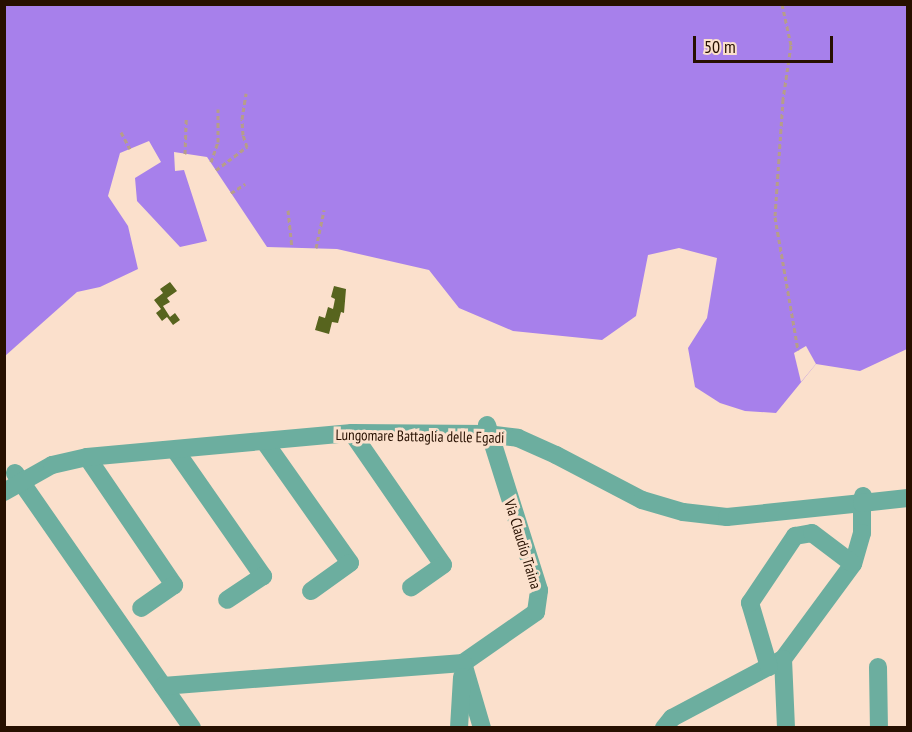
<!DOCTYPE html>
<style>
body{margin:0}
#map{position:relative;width:912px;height:732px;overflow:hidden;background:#fbe0cc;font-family:"PT Sans Narrow",sans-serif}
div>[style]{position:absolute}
.water>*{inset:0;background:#a780eb}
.pier>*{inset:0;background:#fbe0cc}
.building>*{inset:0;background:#57641e}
.path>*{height:3px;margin-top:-1.5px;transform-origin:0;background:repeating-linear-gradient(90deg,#b69d8a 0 4.5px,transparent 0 7.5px)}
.minor>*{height:18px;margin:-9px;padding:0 9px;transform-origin:9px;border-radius:9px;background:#6cae9f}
span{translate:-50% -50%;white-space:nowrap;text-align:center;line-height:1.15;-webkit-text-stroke:6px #fbe0cc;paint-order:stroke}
.street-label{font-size:15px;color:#271000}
.frame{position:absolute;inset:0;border:6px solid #271000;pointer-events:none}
.scale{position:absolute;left:693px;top:36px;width:140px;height:27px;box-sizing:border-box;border:3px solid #271000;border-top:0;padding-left:8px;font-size:18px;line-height:21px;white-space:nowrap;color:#271000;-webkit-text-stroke:4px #fbe0cc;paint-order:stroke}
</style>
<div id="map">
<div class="water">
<div style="clip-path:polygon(5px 5px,907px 5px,907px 349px,860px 371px,816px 364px,776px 413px,745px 411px,720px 403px,695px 387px,688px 348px,707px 318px,717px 258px,679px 248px,648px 255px,636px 316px,602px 340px,513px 331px,459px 308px,429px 270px,337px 249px,267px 247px,207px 157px,174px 152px,175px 171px,184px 170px,207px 241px,180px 247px,137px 201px,135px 178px,161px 162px,149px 141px,120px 153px,108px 196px,128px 226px,138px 269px,100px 287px,77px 292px,5px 356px)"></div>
</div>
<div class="pier">
<div style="clip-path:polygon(806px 346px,816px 364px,801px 382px,794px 353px)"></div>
</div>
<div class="building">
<div style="clip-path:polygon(170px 282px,177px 291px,167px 298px,170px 302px,163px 306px,170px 317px,175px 313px,180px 320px,173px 325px,167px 317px,162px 321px,156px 313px,161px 309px,154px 300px,163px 293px,160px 289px)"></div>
<div style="clip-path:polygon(334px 286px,346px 289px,344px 313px,341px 312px,338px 323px,332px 322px,329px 334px,315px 330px,319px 316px,325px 318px,328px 307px,333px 309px,335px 299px,331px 297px)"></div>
</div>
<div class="path">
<div style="left:782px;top:4px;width:42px;rotate:77.6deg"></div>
<div style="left:791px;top:45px;width:55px;rotate:98.4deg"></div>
<div style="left:783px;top:99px;width:118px;rotate:93.9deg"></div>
<div style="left:775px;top:217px;width:135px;rotate:80.2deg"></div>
<div style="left:121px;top:132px;width:19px;rotate:62deg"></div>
<div style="left:185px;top:154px;width:35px;rotate:-88deg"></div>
<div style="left:211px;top:162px;width:21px;rotate:-71deg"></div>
<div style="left:218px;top:142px;width:33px;rotate:-90deg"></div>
<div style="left:216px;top:170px;width:39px;rotate:-37deg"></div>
<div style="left:247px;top:147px;width:13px;rotate:-108deg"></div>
<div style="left:243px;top:135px;width:16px;rotate:-94deg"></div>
<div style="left:242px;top:119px;width:26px;rotate:-81deg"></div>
<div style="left:231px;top:193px;width:17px;rotate:-33deg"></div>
<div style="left:288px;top:210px;width:37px;rotate:84deg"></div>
<div style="left:316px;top:248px;width:39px;rotate:-78deg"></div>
</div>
<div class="minor">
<div style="left:352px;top:433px;width:160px;rotate:55.4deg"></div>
<div style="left:443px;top:565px;width:39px;rotate:145deg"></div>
<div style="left:264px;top:441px;width:149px;rotate:54.8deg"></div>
<div style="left:350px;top:563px;width:48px;rotate:144.3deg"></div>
<div style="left:175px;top:450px;width:154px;rotate:55.1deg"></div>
<div style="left:263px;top:576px;width:43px;rotate:146.3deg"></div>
<div style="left:87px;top:457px;width:155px;rotate:55.8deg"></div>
<div style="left:174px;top:585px;width:40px;rotate:145.1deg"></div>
<div style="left:15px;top:473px;width:310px;rotate:55.2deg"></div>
<div style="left:4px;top:492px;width:55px;rotate:-29.4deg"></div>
<div style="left:52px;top:465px;width:36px;rotate:-13deg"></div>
<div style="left:87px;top:457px;width:266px;rotate:-5.2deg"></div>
<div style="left:352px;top:433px;width:135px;rotate:0.4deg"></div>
<div style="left:487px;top:434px;width:31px;rotate:7deg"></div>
<div style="left:518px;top:438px;width:42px;rotate:24.1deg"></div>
<div style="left:556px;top:455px;width:97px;rotate:27.6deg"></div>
<div style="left:642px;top:500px;width:43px;rotate:16.3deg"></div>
<div style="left:683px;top:512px;width:44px;rotate:6.5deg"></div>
<div style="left:727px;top:517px;width:136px;rotate:-5.9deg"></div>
<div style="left:862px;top:503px;width:30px;rotate:90deg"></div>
<div style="left:862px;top:533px;width:32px;rotate:106deg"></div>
<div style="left:853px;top:564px;width:118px;rotate:126.4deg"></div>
<div style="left:783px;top:659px;width:126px;rotate:152deg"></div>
<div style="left:672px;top:718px;width:13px;rotate:129deg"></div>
<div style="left:863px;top:496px;width:7px;rotate:98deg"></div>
<div style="left:862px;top:503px;width:46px;rotate:-6.2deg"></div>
<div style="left:783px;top:659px;width:69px;rotate:87.5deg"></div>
<div style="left:463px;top:663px;width:89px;rotate:-34.9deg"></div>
<div style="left:536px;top:612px;width:22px;rotate:-82deg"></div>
<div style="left:539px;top:590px;width:173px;rotate:-107.5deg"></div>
<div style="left:463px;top:663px;width:68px;rotate:73.7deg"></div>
<div style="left:769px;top:667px;width:67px;rotate:-106.5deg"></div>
<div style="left:750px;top:603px;width:81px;rotate:-56.1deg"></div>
<div style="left:795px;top:536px;width:17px;rotate:-10deg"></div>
<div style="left:812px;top:533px;width:51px;rotate:37.1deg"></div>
<div style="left:878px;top:667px;width:61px;rotate:89.1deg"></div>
<div style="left:163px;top:686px;width:301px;rotate:-4.4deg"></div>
<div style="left:459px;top:728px;width:51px;rotate:-86.6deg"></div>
</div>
<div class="street-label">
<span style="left:420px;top:436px;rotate:1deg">Lungomare Battaglia delle Egadi</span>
<span style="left:523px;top:544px;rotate:73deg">Via Claudio Traina</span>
</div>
<div class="frame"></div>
<div class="scale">50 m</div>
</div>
